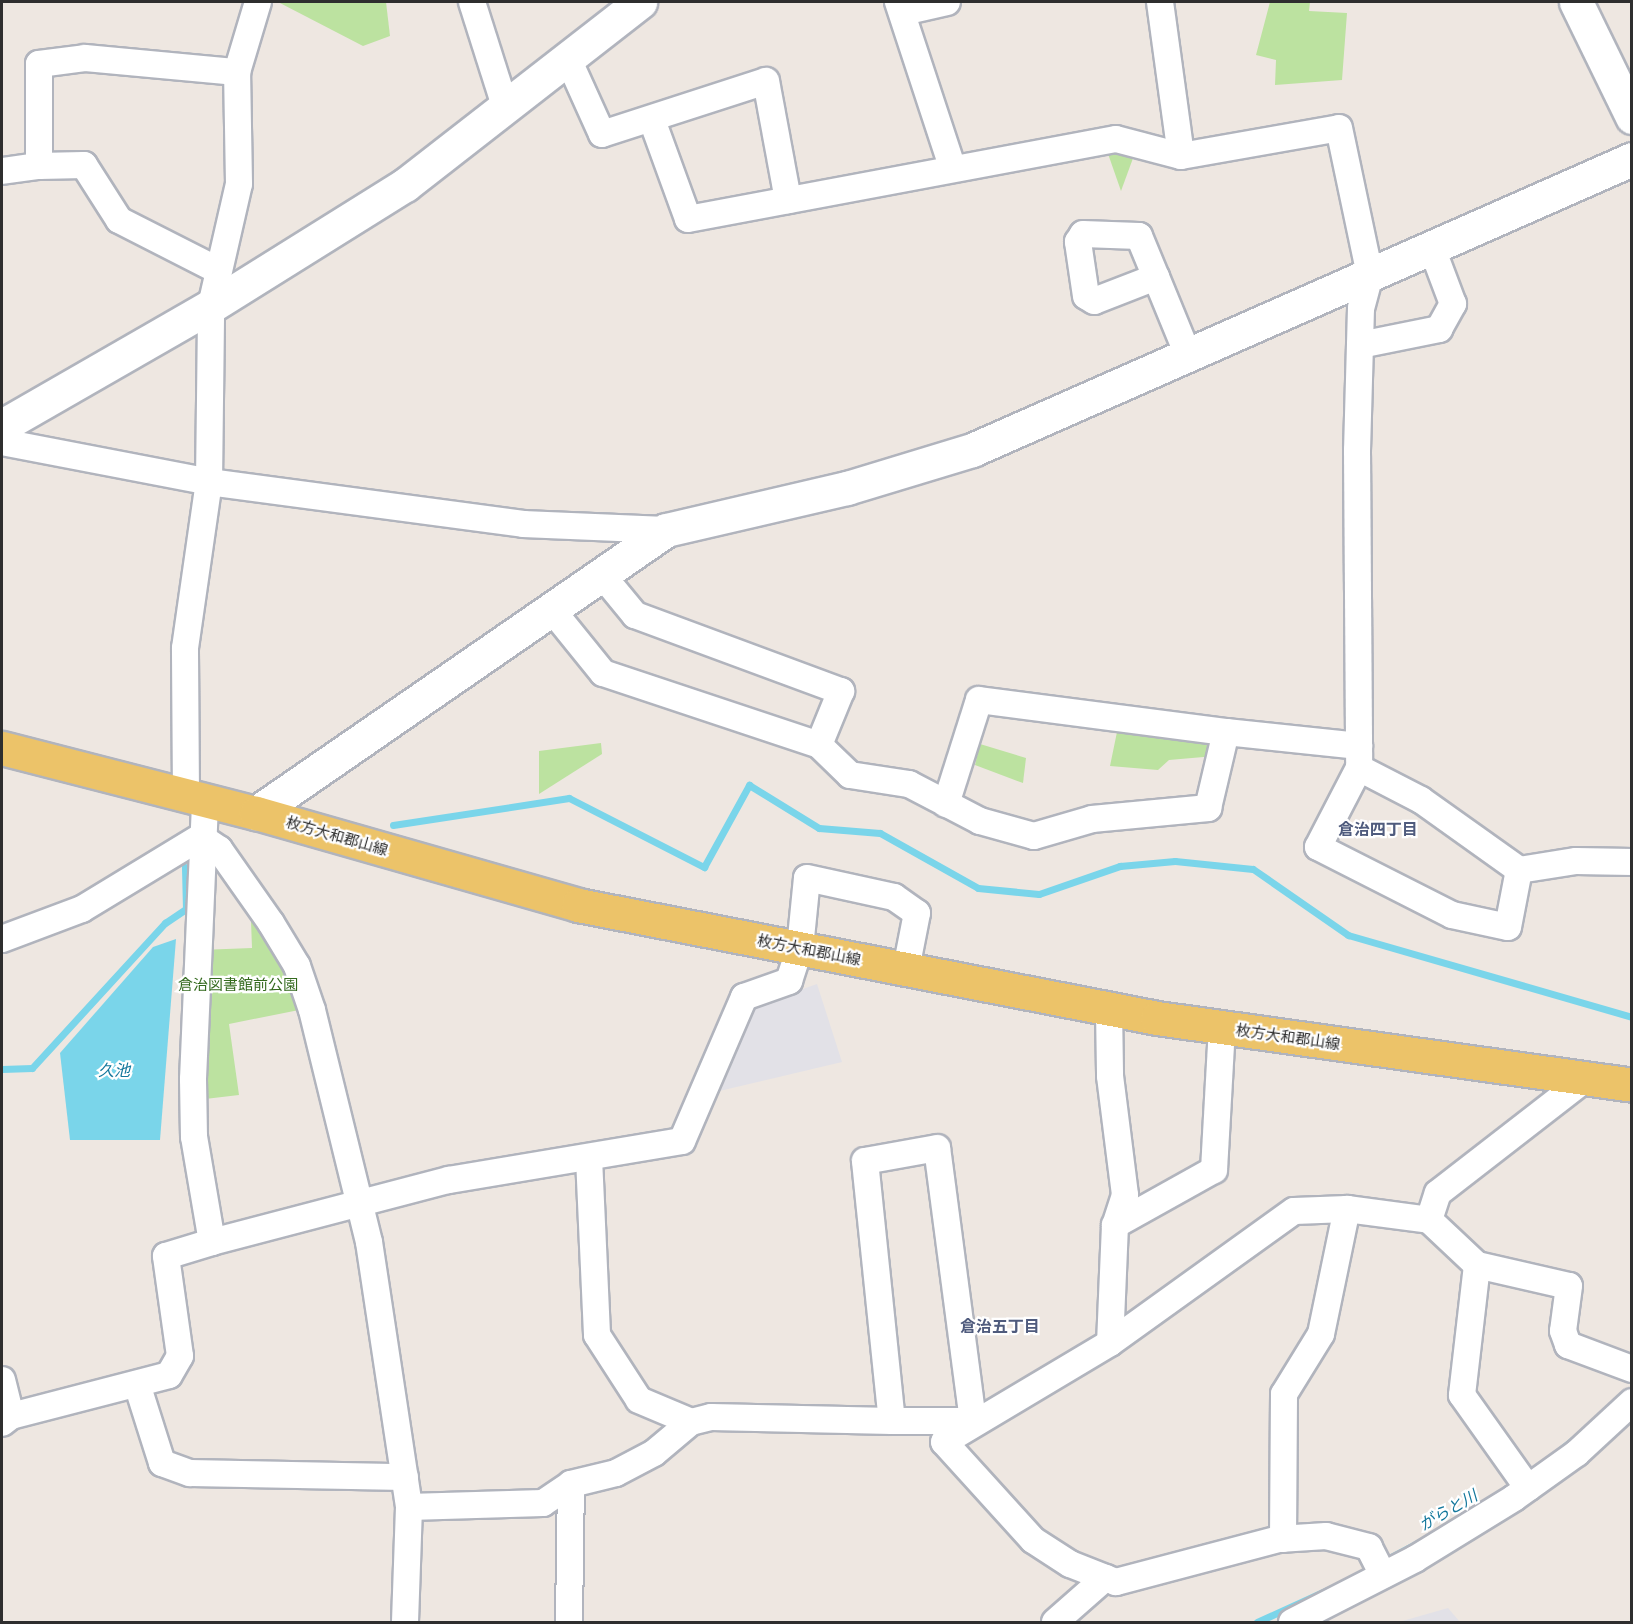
<!DOCTYPE html>
<meta charset="utf-8">
<style>
body{margin:0}
#map{position:relative;width:1633px;height:1624px;overflow:hidden;background:#eee7e1;font-family:"Golos Text","Noto Sans JP",sans-serif}
div>[style]{position:absolute}
.industrial>*{inset:0;background:#e2e1e7}
.green>*{inset:0;background:#bce2a0}
.water>*{inset:0;background:#7ad5ea}
.stream>*{height:7px;margin:-3.5px;padding:0 3.5px;transform-origin:3.5px;border-radius:3.5px;background:#7ad5ea}
.roads{filter:drop-shadow(2px 0 #b1b4bd) drop-shadow(-2px 0 #b1b4bd) drop-shadow(0 2px #b1b4bd) drop-shadow(0 -2px #b1b4bd)}
.street>*{height:26px;margin:-13px;padding:0 13px;transform-origin:13px;border-radius:13px;background:#fff}
.secondary>*{height:33px;margin:-16.5px;padding:0 16.5px;transform-origin:16.5px;border-radius:16.5px;background:#fff}
.primary>*{height:33px;margin:-16.5px;padding:0 16.5px;transform-origin:16.5px;border-radius:16.5px;background:#ecc369}
span{translate:-50% -50%;white-space:nowrap;text-align:center;line-height:1.15;-webkit-text-stroke:4.5px #fff;paint-order:stroke}
.street-label{font-size:15px;color:#2e2e2e}
.park-label{font-size:15px;color:#346a1e}
.neighbourhood-label{font-size:16px;color:#4f5b7d;font-weight:700}
.water-label{font-size:16px;color:#13779c;font-style:italic}
.frame{position:absolute;inset:0;border:3px solid #2e2e2e;pointer-events:none}
</style>
<div id="map">
<div class="industrial">
<div style="clip-path:polygon(817px 984px,842px 1062px,711px 1093px,752px 1007px)"></div>
<div style="clip-path:polygon(1448px 1608px,1460px 1622px,1399px 1622px)"></div>
</div>
<div class="green">
<div style="clip-path:polygon(278px 2px,386px 2px,390px 36px,363px 46px)"></div>
<div style="clip-path:polygon(1270px 2px,1310px 2px,1309px 11px,1347px 13px,1342px 80px,1275px 85px,1276px 60px,1256px 55px)"></div>
<div style="clip-path:polygon(1106px 148px,1136px 150px,1121px 191px)"></div>
<div style="clip-path:polygon(1117px 732px,1215px 743px,1215px 756px,1169px 760px,1158px 770px,1110px 766px)"></div>
<div style="clip-path:polygon(601px 743px,602px 754px,539px 794px,539px 751px)"></div>
<div style="clip-path:polygon(980px 744px,1026px 758px,1023px 783px,975px 765px)"></div>
<div style="clip-path:polygon(251px 921px,264px 921px,304px 1009px,229px 1024px,239px 1095px,205px 1099px,200px 950px,252px 948px)"></div>
</div>
<div class="water">
<div style="clip-path:polygon(176px 939px,160px 1140px,70px 1140px,60px 1053px,153px 947px)"></div>
</div>
<div class="stream">
<div style="left:393px;top:825px;width:178px;rotate:-8.7deg"></div>
<div style="left:569px;top:798px;width:152px;rotate:27.1deg"></div>
<div style="left:704px;top:867px;width:94px;rotate:-61.2deg"></div>
<div style="left:749px;top:785px;width:82px;rotate:31.6deg"></div>
<div style="left:819px;top:828px;width:61px;rotate:4.7deg"></div>
<div style="left:880px;top:833px;width:112px;rotate:29.3deg"></div>
<div style="left:978px;top:888px;width:61px;rotate:5.6deg"></div>
<div style="left:1039px;top:894px;width:86px;rotate:-19.1deg"></div>
<div style="left:1120px;top:866px;width:55px;rotate:-5.2deg"></div>
<div style="left:1175px;top:861px;width:78px;rotate:5.9deg"></div>
<div style="left:1253px;top:869px;width:116px;rotate:34.8deg"></div>
<div style="left:1348px;top:935px;width:296px;rotate:16.1deg"></div>
<div style="left:2px;top:1069px;width:30px;rotate:-2deg"></div>
<div style="left:32px;top:1068px;width:197px;rotate:-47.5deg"></div>
<div style="left:165px;top:923px;width:25px;rotate:-34deg"></div>
<div style="left:186px;top:909px;width:42px;rotate:-91.4deg"></div>
<div style="left:1560px;top:1450px;width:28px;rotate:-39deg"></div>
<div style="left:1391px;top:1557px;width:34px;rotate:-28deg"></div>
<div style="left:1257px;top:1622px;width:87px;rotate:-24.5deg"></div>
</div>
<div class="roads">
<div class="street">
<div style="left:472px;top:2px;width:112px;rotate:72.4deg"></div>
<div style="left:898px;top:2px;width:173px;rotate:71.8deg"></div>
<div style="left:1160px;top:2px;width:155px;rotate:82.2deg"></div>
<div style="left:903px;top:12px;width:45px;rotate:-12.8deg"></div>
<div style="left:569px;top:61px;width:80px;rotate:65.7deg"></div>
<div style="left:602px;top:134px;width:172px;rotate:-17.9deg"></div>
<div style="left:766px;top:81px;width:121px;rotate:79.5deg"></div>
<div style="left:652px;top:120px;width:105px;rotate:70deg"></div>
<div style="left:688px;top:219px;width:435px;rotate:-10.6deg"></div>
<div style="left:1116px;top:139px;width:67px;rotate:14.7deg"></div>
<div style="left:1181px;top:156px;width:160px;rotate:-10deg"></div>
<div style="left:1339px;top:128px;width:150px;rotate:78.1deg"></div>
<div style="left:1370px;top:275px;width:34px;rotate:105deg"></div>
<div style="left:1361px;top:308px;width:142px;rotate:91.6deg"></div>
<div style="left:1357px;top:450px;width:318px;rotate:89.6deg"></div>
<div style="left:1359px;top:768px;width:70px;rotate:27.3deg"></div>
<div style="left:1421px;top:800px;width:120px;rotate:35.5deg"></div>
<div style="left:1519px;top:870px;width:58px;rotate:-9deg"></div>
<div style="left:1576px;top:861px;width:56px;rotate:1deg"></div>
<div style="left:39px;top:166px;width:45px;rotate:-1.3deg"></div>
<div style="left:84px;top:165px;width:65px;rotate:57.5deg"></div>
<div style="left:119px;top:220px;width:110px;rotate:27deg"></div>
<div style="left:2px;top:171px;width:37px;rotate:-8deg"></div>
<div style="left:39px;top:166px;width:102px;rotate:-90deg"></div>
<div style="left:39px;top:64px;width:46px;rotate:-7.4deg"></div>
<div style="left:85px;top:58px;width:153px;rotate:5.3deg"></div>
<div style="left:1156px;top:277px;width:66px;rotate:158.8deg"></div>
<div style="left:1094px;top:301px;width:9px;rotate:-148deg"></div>
<div style="left:1086px;top:296px;width:55px;rotate:-98.4deg"></div>
<div style="left:1078px;top:242px;width:9px;rotate:-58deg"></div>
<div style="left:1083px;top:234px;width:56px;rotate:2deg"></div>
<div style="left:1139px;top:236px;width:44px;rotate:67.5deg"></div>
<div style="left:1156px;top:277px;width:84px;rotate:67.7deg"></div>
<div style="left:1360px;top:345px;width:81px;rotate:-11.4deg"></div>
<div style="left:1439px;top:329px;width:29px;rotate:-61deg"></div>
<div style="left:1453px;top:304px;width:60px;rotate:-110.6deg"></div>
<div style="left:2px;top:442px;width:211px;rotate:10.9deg"></div>
<div style="left:209px;top:482px;width:317px;rotate:7.6deg"></div>
<div style="left:523px;top:524px;width:143px;rotate:2.4deg"></div>
<div style="left:602px;top:575px;width:52px;rotate:50.5deg"></div>
<div style="left:635px;top:615px;width:220px;rotate:20.3deg"></div>
<div style="left:841px;top:691px;width:58px;rotate:112.2deg"></div>
<div style="left:552px;top:610px;width:81px;rotate:51deg"></div>
<div style="left:603px;top:673px;width:228px;rotate:18.4deg"></div>
<div style="left:819px;top:745px;width:43px;rotate:44.1deg"></div>
<div style="left:850px;top:775px;width:60px;rotate:8.7deg"></div>
<div style="left:909px;top:784px;width:80px;rotate:27.5deg"></div>
<div style="left:980px;top:821px;width:56px;rotate:15.5deg"></div>
<div style="left:1034px;top:836px;width:60px;rotate:-16.3deg"></div>
<div style="left:1092px;top:819px;width:117px;rotate:-5.4deg"></div>
<div style="left:1208px;top:808px;width:78px;rotate:-76.7deg"></div>
<div style="left:1226px;top:732px;width:134px;rotate:6deg"></div>
<div style="left:1359px;top:768px;width:89px;rotate:117.4deg"></div>
<div style="left:1318px;top:847px;width:150px;rotate:26.9deg"></div>
<div style="left:1452px;top:915px;width:57px;rotate:12.1deg"></div>
<div style="left:1508px;top:927px;width:58px;rotate:-79.1deg"></div>
<div style="left:186px;top:796px;width:148px;rotate:-90.4deg"></div>
<div style="left:185px;top:648px;width:168px;rotate:-81.8deg"></div>
<div style="left:209px;top:482px;width:176px;rotate:-89.3deg"></div>
<div style="left:211px;top:306px;width:125px;rotate:-77.1deg"></div>
<div style="left:239px;top:184px;width:112px;rotate:-91deg"></div>
<div style="left:237px;top:72px;width:73px;rotate:-73.3deg"></div>
<div style="left:946px;top:804px;width:109px;rotate:-72.4deg"></div>
<div style="left:979px;top:700px;width:249px;rotate:7.4deg"></div>
<div style="left:2px;top:939px;width:85px;rotate:-20.6deg"></div>
<div style="left:82px;top:909px;width:139px;rotate:-31.2deg"></div>
<div style="left:201px;top:837px;width:22px;rotate:34deg"></div>
<div style="left:219px;top:849px;width:90px;rotate:54.9deg"></div>
<div style="left:271px;top:923px;width:50px;rotate:58.8deg"></div>
<div style="left:297px;top:966px;width:46px;rotate:71.2deg"></div>
<div style="left:312px;top:1010px;width:239px;rotate:76.2deg"></div>
<div style="left:369px;top:1242px;width:268px;rotate:81.4deg"></div>
<div style="left:409px;top:1507px;width:115px;rotate:92deg"></div>
<div style="left:1109px;top:1009px;width:67px;rotate:89.1deg"></div>
<div style="left:1110px;top:1076px;width:120px;rotate:82.8deg"></div>
<div style="left:1125px;top:1195px;width:32px;rotate:108deg"></div>
<div style="left:1115px;top:1225px;width:118px;rotate:92.4deg"></div>
<div style="left:589px;top:1158px;width:177px;rotate:87.4deg"></div>
<div style="left:597px;top:1335px;width:77px;rotate:57.1deg"></div>
<div style="left:639px;top:1400px;width:56px;rotate:22.9deg"></div>
<div style="left:1115px;top:1225px;width:113px;rotate:-29.1deg"></div>
<div style="left:1214px;top:1170px;width:143px;rotate:-86.8deg"></div>
<div style="left:212px;top:1242px;width:245px;rotate:-14.7deg"></div>
<div style="left:449px;top:1180px;width:236px;rotate:-9.5deg"></div>
<div style="left:682px;top:1141px;width:157px;rotate:-66.7deg"></div>
<div style="left:744px;top:997px;width:48px;rotate:-19.6deg"></div>
<div style="left:789px;top:981px;width:35px;rotate:-72deg"></div>
<div style="left:800px;top:948px;width:70px;rotate:-84.3deg"></div>
<div style="left:807px;top:878px;width:89px;rotate:12.3deg"></div>
<div style="left:894px;top:897px;width:28px;rotate:35deg"></div>
<div style="left:917px;top:913px;width:57px;rotate:101.1deg"></div>
<div style="left:1477px;top:1265px;width:94px;rotate:12.9deg"></div>
<div style="left:1569px;top:1286px;width:45px;rotate:97.6deg"></div>
<div style="left:1563px;top:1331px;width:15px;rotate:70deg"></div>
<div style="left:1568px;top:1345px;width:68px;rotate:20.6deg"></div>
<div style="left:2px;top:1380px;width:37px;rotate:76deg"></div>
<div style="left:137px;top:1384px;width:83px;rotate:72.4deg"></div>
<div style="left:162px;top:1463px;width:30px;rotate:20deg"></div>
<div style="left:190px;top:1473px;width:215px;rotate:1.1deg"></div>
<div style="left:2px;top:1423px;width:11px;rotate:-38deg"></div>
<div style="left:11px;top:1416px;width:163px;rotate:-14.5deg"></div>
<div style="left:169px;top:1375px;width:22px;rotate:-60deg"></div>
<div style="left:180px;top:1356px;width:101px;rotate:-98deg"></div>
<div style="left:166px;top:1256px;width:48px;rotate:-16.9deg"></div>
<div style="left:212px;top:1242px;width:107px;rotate:-99.7deg"></div>
<div style="left:194px;top:1137px;width:58px;rotate:-91deg"></div>
<div style="left:193px;top:1079px;width:278px;rotate:-87.5deg"></div>
<div style="left:1528px;top:1488px;width:114px;rotate:-125.4deg"></div>
<div style="left:1462px;top:1395px;width:131px;rotate:-83.4deg"></div>
<div style="left:1477px;top:1265px;width:66px;rotate:-136.8deg"></div>
<div style="left:1429px;top:1220px;width:28px;rotate:-72deg"></div>
<div style="left:1438px;top:1193px;width:187px;rotate:-37.8deg"></div>
<div style="left:409px;top:1507px;width:134px;rotate:-1.7deg"></div>
<div style="left:543px;top:1503px;width:34px;rotate:-34deg"></div>
<div style="left:571px;top:1484px;width:46px;rotate:-13.7deg"></div>
<div style="left:616px;top:1473px;width:43px;rotate:-27.8deg"></div>
<div style="left:654px;top:1453px;width:48px;rotate:-40deg"></div>
<div style="left:691px;top:1422px;width:21px;rotate:-14deg"></div>
<div style="left:711px;top:1417px;width:181px;rotate:1.3deg"></div>
<div style="left:892px;top:1421px;width:81px"></div>
<div style="left:973px;top:1421px;width:275px;rotate:-97.5deg"></div>
<div style="left:937px;top:1148px;width:73px;rotate:169.8deg"></div>
<div style="left:865px;top:1161px;width:261px;rotate:84.1deg"></div>
<div style="left:1283px;top:1539px;width:145px;rotate:-89.6deg"></div>
<div style="left:1284px;top:1394px;width:70px;rotate:-58.3deg"></div>
<div style="left:1321px;top:1334px;width:128px;rotate:-78.3deg"></div>
<div style="left:1383px;top:1575px;width:31px;rotate:-117deg"></div>
<div style="left:1369px;top:1547px;width:44px;rotate:-165.7deg"></div>
<div style="left:1326px;top:1536px;width:47px;rotate:176.3deg"></div>
<div style="left:1279px;top:1539px;width:169px;rotate:165.2deg"></div>
<div style="left:1116px;top:1582px;width:49px;rotate:-158.6deg"></div>
<div style="left:1070px;top:1564px;width:44px;rotate:-147deg"></div>
<div style="left:1033px;top:1540px;width:132px;rotate:-132.2deg"></div>
<div style="left:944px;top:1442px;width:193px;rotate:-30.8deg"></div>
<div style="left:1110px;top:1343px;width:226px;rotate:-35.7deg"></div>
<div style="left:1294px;top:1211px;width:53px;rotate:-2.2deg"></div>
<div style="left:1347px;top:1209px;width:83px;rotate:7.6deg"></div>
<div style="left:569px;top:1622px;width:138px;rotate:-89.2deg"></div>
<div style="left:1055px;top:1622px;width:67px;rotate:-41.3deg"></div>
<div style="left:1292px;top:1622px;width:138px;rotate:-27.1deg"></div>
<div style="left:1415px;top:1559px;width:116px;rotate:-31.6deg"></div>
<div style="left:1514px;top:1498px;width:77px;rotate:-35.5deg"></div>
<div style="left:1577px;top:1453px;width:75px;rotate:-42.8deg"></div>
</div>
<div class="secondary">
<div style="left:1576px;top:2px;width:128px;rotate:64deg"></div>
<div style="left:2px;top:426px;width:241px;rotate:-29.9deg"></div>
<div style="left:211px;top:306px;width:229px;rotate:-32deg"></div>
<div style="left:405px;top:185px;width:298px;rotate:-37.9deg"></div>
<div style="left:256px;top:813px;width:498px;rotate:-34.6deg"></div>
<div style="left:666px;top:530px;width:186px;rotate:-13.1deg"></div>
<div style="left:847px;top:488px;width:131px;rotate:-16.9deg"></div>
<div style="left:972px;top:450px;width:721px;rotate:-23.79deg"></div>
</div>
<div class="primary">
<div style="left:2px;top:748px;width:262px;rotate:14.4deg"></div>
<div style="left:256px;top:813px;width:335px;rotate:15.9deg"></div>
<div style="left:578px;top:905px;width:590px;rotate:11.04deg"></div>
<div style="left:1157px;top:1018px;width:480px;rotate:8deg"></div>
</div>
</div>
<div class="street-label">
<span style="left:337px;top:836px;rotate:16deg">枚方大和郡山線</span>
<span style="left:809px;top:950px;rotate:11deg">枚方大和郡山線</span>
<span style="left:1288px;top:1037px;rotate:8deg">枚方大和郡山線</span>
</div>
<div class="park-label">
<span style="left:238px;top:985px">倉治図書館前公園</span>
</div>
<div class="neighbourhood-label">
<span style="left:1378px;top:829px">倉治四丁目</span>
<span style="left:1000px;top:1326px">倉治五丁目</span>
</div>
<div class="water-label">
<span style="left:114px;top:1070px">久池</span>
<span style="left:1448px;top:1510px;rotate:-30deg">がらと川</span>
</div>
<div class="frame"></div>
</div>
